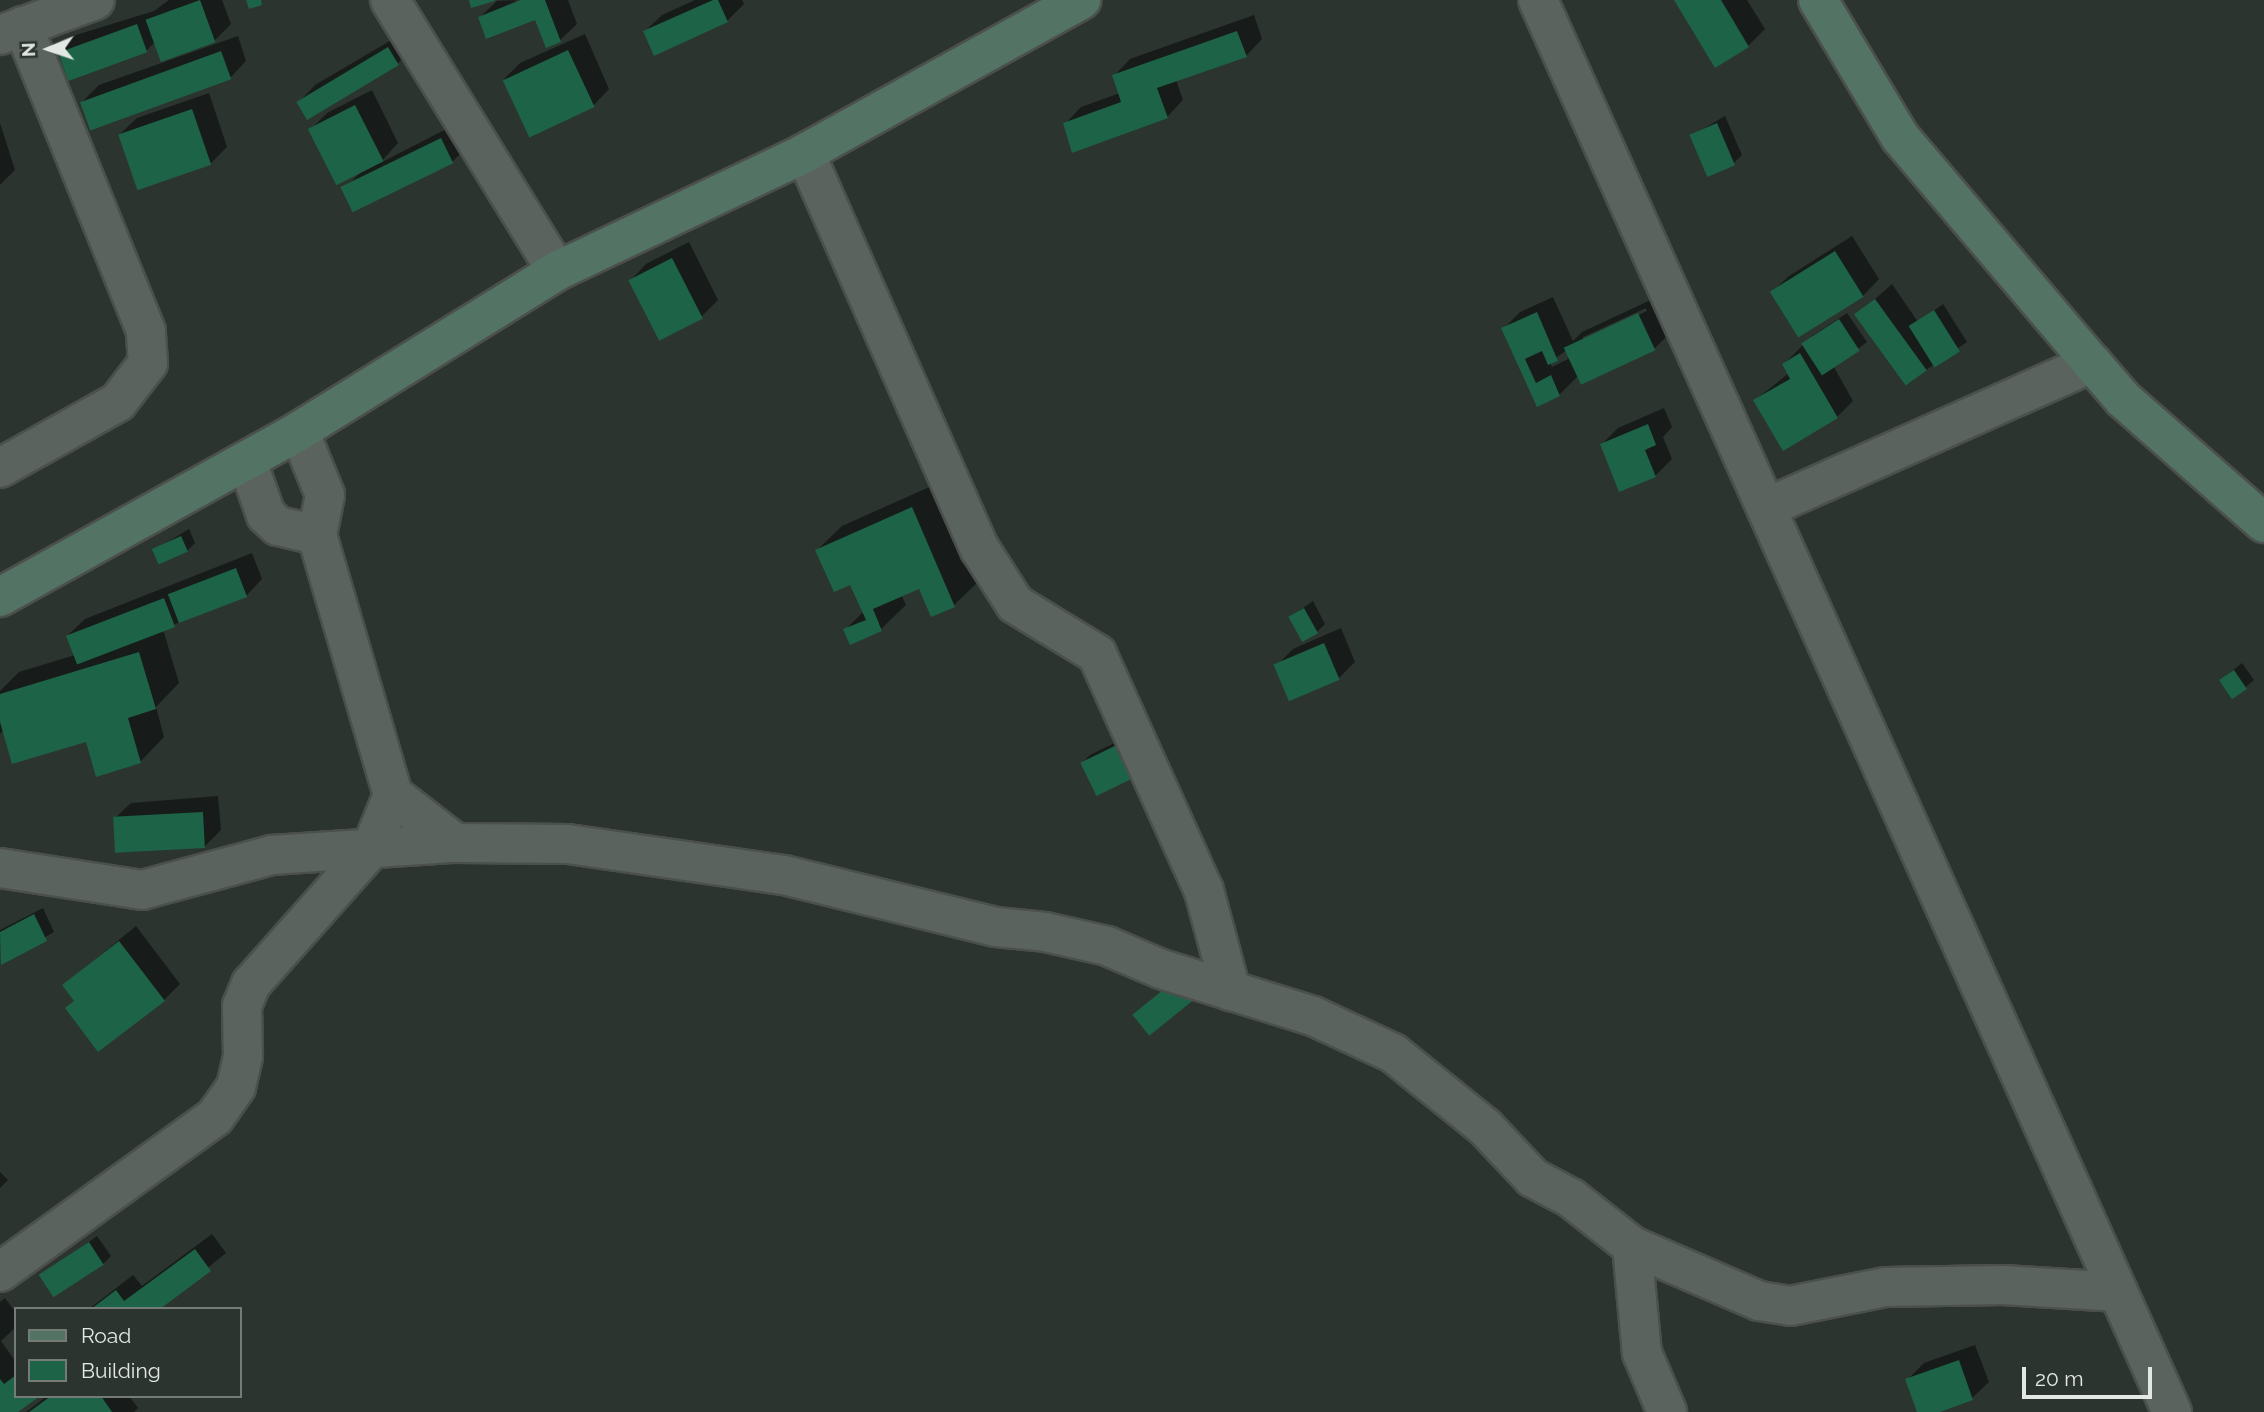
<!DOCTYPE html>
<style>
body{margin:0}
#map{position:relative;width:2264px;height:1412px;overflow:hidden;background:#2c3430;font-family:Raleway,sans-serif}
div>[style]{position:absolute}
.shadow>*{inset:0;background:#0007}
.building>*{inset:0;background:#1c6347;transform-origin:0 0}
.roads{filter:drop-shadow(2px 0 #4b504d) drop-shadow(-2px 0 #4b504d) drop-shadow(0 2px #4b504d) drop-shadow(0 -2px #4b504d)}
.street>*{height:38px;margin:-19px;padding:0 19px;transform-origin:19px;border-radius:19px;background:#5b635f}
.secondary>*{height:38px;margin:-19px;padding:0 19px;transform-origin:19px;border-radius:19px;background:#537365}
span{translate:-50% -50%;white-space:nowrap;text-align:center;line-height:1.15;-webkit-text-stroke:5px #2c3430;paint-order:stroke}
.legend{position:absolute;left:14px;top:1307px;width:228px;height:91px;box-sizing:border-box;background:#2c3430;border:2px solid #757c78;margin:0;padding:9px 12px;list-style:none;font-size:21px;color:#e3e8e5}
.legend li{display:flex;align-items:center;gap:14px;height:35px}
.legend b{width:35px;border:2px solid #757c78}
.north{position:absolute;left:14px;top:14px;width:70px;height:70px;-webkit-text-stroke:5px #2c3430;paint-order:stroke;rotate:268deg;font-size:19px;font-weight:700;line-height:28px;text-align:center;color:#e3e8e5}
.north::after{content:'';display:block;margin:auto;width:24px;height:32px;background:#e3e8e5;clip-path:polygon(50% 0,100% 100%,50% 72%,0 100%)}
.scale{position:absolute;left:2022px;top:1367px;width:130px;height:32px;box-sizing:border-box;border:4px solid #e3e8e5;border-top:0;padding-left:9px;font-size:21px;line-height:24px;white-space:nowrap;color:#e3e8e5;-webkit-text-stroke:5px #2c3430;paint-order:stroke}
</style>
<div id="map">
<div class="shadow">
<div style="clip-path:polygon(169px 0,222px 0,231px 24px,211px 44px,155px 42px,146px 51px,59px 51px,76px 35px,154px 11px)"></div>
<div style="clip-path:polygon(517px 0,497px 11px,526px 0,568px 0,577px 24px,560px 40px,547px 45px,536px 18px,480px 17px,497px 1px)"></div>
<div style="clip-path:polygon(695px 0,742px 0,744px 4px,727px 21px,645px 31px,662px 15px)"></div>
<div style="clip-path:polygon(1676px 0,1747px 0,1765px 29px,1748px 46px)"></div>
<div style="clip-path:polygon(1254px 15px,1262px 39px,1246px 56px,1176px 80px,1183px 100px,1167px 117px,1065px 124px,1081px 107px,1120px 93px,1114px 76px,1130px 59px)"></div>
<div style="clip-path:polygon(405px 32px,414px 47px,398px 63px,299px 102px,315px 85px)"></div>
<div style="clip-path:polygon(585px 34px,609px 89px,593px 106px,504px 79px,520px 63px)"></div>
<div style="clip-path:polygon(238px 36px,246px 61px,230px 78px,82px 102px,99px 85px)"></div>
<div style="clip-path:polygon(372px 90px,398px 143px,380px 163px,458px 123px,469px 145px,452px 162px,343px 190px,363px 170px,310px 130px,327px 113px)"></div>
<div style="clip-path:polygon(209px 93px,227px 147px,210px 164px,120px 134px,137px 118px)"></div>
<div style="clip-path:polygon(1725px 116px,1742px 155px,1734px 163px,1691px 136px)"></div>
<div style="clip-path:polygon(0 123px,15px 170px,0 185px)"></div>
<div style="clip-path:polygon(1852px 236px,1879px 279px,1863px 296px,1772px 292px,1789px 276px)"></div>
<div style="clip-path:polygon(689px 242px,718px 300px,702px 316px,630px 281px,646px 264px)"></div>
<div style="clip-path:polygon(1892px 284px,1918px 322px,1943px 304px,1967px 342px,1907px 383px,1857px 315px)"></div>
<div style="clip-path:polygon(evenodd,1553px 297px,1573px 341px,1582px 332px,1655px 298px,1671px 332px,1654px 349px,1578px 376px,1559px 395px,1538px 405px,1504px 328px,1520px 312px,1553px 297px,1646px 308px,1647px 311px,1583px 341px,1583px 337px,1646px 308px,1553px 297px,1567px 350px,1570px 358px,1552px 367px,1550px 362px,1567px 350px)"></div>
<div style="clip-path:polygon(1847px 313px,1867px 342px,1834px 367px,1853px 401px,1837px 417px,1755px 400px,1789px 373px,1784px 364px,1812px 336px)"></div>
<div style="clip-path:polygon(1664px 408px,1672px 427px,1663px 437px,1672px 459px,1655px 476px,1602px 444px,1618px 428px)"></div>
<div style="clip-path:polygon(936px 484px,979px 581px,954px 605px,932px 615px,920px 586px,901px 594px,906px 605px,881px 629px,845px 630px,864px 611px,851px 582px,817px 550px,842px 526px)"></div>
<div style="clip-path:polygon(189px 529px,195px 543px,187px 551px,154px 550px)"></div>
<div style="clip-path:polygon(252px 553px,262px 579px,246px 596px,163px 629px,179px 683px,156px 707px,164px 737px,140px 762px,87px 740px,4px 730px,0 734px,0 691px,19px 672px,75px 655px,68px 635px,85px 619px)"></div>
<div style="clip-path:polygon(1313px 601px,1325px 624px,1317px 632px,1290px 617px)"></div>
<div style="clip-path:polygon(1341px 628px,1355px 662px,1339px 678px,1276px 666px,1293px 649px)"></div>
<div style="clip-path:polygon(2242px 663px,2254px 680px,2233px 698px,2221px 680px)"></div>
<div style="clip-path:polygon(1135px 733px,1150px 764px,1082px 763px,1090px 755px)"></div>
<div style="clip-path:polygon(218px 796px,221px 830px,204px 847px,114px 819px,131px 803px)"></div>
<div style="clip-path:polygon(43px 908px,54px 932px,2px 962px,0 930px)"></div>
<div style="clip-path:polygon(136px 926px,180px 984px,164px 1000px,75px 1000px,64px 985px)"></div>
<div style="clip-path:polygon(0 1172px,8px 1180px,0 1188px)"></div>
<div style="clip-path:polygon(212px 1234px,226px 1253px,157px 1309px,89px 1309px,133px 1275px,142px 1286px)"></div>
<div style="clip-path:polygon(97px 1236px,111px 1256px,103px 1264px,41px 1277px)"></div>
<div style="clip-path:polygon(5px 1298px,16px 1313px,16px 1327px,1px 1341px,16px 1362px,15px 1412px,0 1412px,0 1302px)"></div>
<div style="clip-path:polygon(1975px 1345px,1989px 1382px,1972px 1398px,1935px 1412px,1919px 1412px,1907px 1380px,1924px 1363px)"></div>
<div style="clip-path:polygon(47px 1396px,129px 1396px,138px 1408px,134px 1412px,26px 1412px)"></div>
</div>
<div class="building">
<div style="left:200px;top:0;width:45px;height:58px;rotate:70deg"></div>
<div style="clip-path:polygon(246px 0,261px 0,262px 5px,249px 9px)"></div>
<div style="clip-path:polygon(469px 0,495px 0,495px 1px,471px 8px)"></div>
<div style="clip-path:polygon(521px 0,545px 0,561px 42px,546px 48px,535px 20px,486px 39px,478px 17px)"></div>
<div style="clip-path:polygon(713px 0,718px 0,728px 22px,654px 56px,643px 31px)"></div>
<div style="clip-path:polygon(1674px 0,1721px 0,1749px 47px,1715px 68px)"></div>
<div style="left:137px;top:24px;width:30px;height:84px;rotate:70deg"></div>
<div style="clip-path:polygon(1237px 31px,1247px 57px,1157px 88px,1168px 118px,1072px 153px,1063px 123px,1121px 102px,1112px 75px)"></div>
<div style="left:388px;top:47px;width:21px;height:107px;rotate:59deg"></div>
<div style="left:568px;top:50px;width:63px;height:72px;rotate:65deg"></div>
<div style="left:221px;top:51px;width:30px;height:150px;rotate:70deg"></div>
<div style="left:355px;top:105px;width:63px;height:53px;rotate:63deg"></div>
<div style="left:192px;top:109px;width:59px;height:78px;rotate:71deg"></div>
<div style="left:1717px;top:123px;width:46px;height:30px;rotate:67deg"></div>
<div style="left:441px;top:138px;width:28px;height:112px;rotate:64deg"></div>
<div style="left:1835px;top:251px;width:54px;height:77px;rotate:58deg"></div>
<div style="left:672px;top:258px;width:68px;height:49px;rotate:63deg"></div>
<div style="left:1875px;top:299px;width:88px;height:26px;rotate:54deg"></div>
<div style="left:1934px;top:310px;width:49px;height:30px;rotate:58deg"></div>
<div style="clip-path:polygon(1537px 312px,1558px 361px,1548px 365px,1542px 351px,1525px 359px,1536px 383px,1551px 375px,1560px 396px,1537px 407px,1501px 328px)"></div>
<div style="left:1638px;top:313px;width:41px;height:82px;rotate:65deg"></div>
<div style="left:1839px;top:319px;width:38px;height:45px;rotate:57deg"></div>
<div style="clip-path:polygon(1800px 353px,1838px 418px,1783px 451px,1753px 400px,1790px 379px,1782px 364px)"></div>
<div style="clip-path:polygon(1648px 424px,1656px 445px,1645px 450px,1656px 477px,1619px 492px,1600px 444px)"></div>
<div style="clip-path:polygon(912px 507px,955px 607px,931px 617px,919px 589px,873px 609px,882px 631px,850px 645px,843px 629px,866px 620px,850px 585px,834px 592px,815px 550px)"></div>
<div style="left:181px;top:536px;width:17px;height:32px;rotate:66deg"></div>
<div style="left:236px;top:568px;width:31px;height:73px;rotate:69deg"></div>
<div style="left:164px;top:598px;width:31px;height:105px;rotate:69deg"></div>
<div style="left:1304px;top:608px;width:29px;height:18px;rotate:61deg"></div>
<div style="left:1324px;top:643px;width:40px;height:55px;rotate:67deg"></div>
<div style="clip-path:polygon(139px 652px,156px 709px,128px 718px,141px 763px,96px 777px,86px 742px,12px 764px,0 722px,0 694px)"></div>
<div style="left:2234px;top:670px;width:23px;height:18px;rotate:56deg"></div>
<div style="left:1127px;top:740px;width:37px;height:52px;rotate:64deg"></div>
<div style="left:203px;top:812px;width:36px;height:90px;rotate:87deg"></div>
<div style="clip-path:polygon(34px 914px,47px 941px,1px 965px,0 932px)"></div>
<div style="clip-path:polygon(119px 941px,165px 1001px,98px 1052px,65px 1008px,74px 1001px,62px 985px)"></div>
<div style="left:1179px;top:977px;width:27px;height:60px;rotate:51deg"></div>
<div style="left:89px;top:1242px;width:27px;height:60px;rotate:57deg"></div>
<div style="clip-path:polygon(195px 1249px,211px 1271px,160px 1309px,91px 1309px,116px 1290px,124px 1301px)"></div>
<div style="clip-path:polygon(1959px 1360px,1973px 1400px,1940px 1412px,1917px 1412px,1905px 1379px)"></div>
<div style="clip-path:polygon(16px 1375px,16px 1396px,40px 1396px,18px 1412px,0 1412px,0 1379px,4px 1384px)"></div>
<div style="clip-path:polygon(51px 1396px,101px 1396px,112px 1412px,29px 1412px)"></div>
</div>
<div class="roads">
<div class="street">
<div style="left:390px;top:0;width:318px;rotate:58.4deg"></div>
<div style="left:1538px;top:0;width:1548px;rotate:65.82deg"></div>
<div style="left:0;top:35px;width:101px;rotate:-20.2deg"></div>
<div style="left:805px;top:153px;width:433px;rotate:66.2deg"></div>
<div style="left:980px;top:549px;width:65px;rotate:57.5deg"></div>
<div style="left:1015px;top:604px;width:96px;rotate:31.4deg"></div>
<div style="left:1097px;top:654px;width:260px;rotate:65.7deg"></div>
<div style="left:1204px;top:891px;width:104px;rotate:74.9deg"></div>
<div style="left:299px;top:431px;width:69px;rotate:67.9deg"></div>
<div style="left:325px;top:495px;width:41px;rotate:101.3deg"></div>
<div style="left:247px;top:461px;width:57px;rotate:70.6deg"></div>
<div style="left:266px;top:515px;width:16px;rotate:43deg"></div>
<div style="left:278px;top:526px;width:40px;rotate:13deg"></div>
<div style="left:317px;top:535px;width:271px;rotate:73.7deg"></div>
<div style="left:393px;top:795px;width:78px;rotate:37.7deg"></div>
<div style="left:0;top:468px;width:135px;rotate:-29.2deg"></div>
<div style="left:118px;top:402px;width:49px;rotate:-52.4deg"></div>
<div style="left:148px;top:363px;width:32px;rotate:-94deg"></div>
<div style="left:146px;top:331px;width:329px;rotate:-112deg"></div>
<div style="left:1766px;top:508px;width:357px;rotate:-24deg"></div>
<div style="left:0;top:868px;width:144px;rotate:8.8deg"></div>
<div style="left:142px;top:890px;width:135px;rotate:-15.1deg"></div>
<div style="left:272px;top:855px;width:183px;rotate:-3.8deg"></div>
<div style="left:455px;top:843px;width:113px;rotate:0.5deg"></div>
<div style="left:568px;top:844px;width:218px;rotate:8.2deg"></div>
<div style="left:784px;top:875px;width:218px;rotate:13.8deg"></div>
<div style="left:996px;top:927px;width:49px;rotate:5.8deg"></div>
<div style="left:1045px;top:932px;width:64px;rotate:12.7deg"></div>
<div style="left:1107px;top:946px;width:59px;rotate:23.1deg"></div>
<div style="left:1161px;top:969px;width:159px;rotate:17.2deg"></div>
<div style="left:1313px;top:1016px;width:88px;rotate:24.8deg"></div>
<div style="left:1393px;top:1053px;width:118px;rotate:38.8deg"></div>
<div style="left:1485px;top:1127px;width:70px;rotate:46.7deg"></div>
<div style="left:1533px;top:1178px;width:43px;rotate:27.8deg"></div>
<div style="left:1571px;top:1198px;width:78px;rotate:38.2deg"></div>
<div style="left:1632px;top:1246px;width:138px;rotate:23.4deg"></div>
<div style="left:1759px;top:1301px;width:31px;rotate:9deg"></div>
<div style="left:1790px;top:1306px;width:98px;rotate:-11.2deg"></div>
<div style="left:1886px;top:1287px;width:117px;rotate:-1deg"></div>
<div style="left:2003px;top:1285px;width:115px;rotate:3.5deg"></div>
<div style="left:1632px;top:1246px;width:107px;rotate:84.7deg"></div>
<div style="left:1642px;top:1353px;width:64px;rotate:67deg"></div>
<div style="left:0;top:1272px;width:265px;rotate:-35.8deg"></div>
<div style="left:215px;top:1117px;width:37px;rotate:-55deg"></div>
<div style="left:236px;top:1087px;width:32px;rotate:-77deg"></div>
<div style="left:243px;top:1056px;width:50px;rotate:-91.1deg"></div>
<div style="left:242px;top:1006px;width:24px;rotate:-68deg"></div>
<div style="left:251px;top:984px;width:181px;rotate:-48.4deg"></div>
<div style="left:371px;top:849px;width:58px;rotate:-67.8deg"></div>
</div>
<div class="secondary">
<div style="left:1818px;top:0;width:160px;rotate:59.1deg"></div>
<div style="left:1900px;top:137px;width:297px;rotate:49.7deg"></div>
<div style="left:2092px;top:363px;width:48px;rotate:49.3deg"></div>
<div style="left:2123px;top:399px;width:188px;rotate:41.3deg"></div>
<div style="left:0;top:597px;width:342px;rotate:-29deg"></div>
<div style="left:299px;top:431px;width:304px;rotate:-31.8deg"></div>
<div style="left:557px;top:271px;width:275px;rotate:-25.4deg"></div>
<div style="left:805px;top:153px;width:316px;rotate:-29deg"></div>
</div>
</div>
<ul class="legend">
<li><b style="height:9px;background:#537365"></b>Road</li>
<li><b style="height:19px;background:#1c6347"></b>Building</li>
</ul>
<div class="north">N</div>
<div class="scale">20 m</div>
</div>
